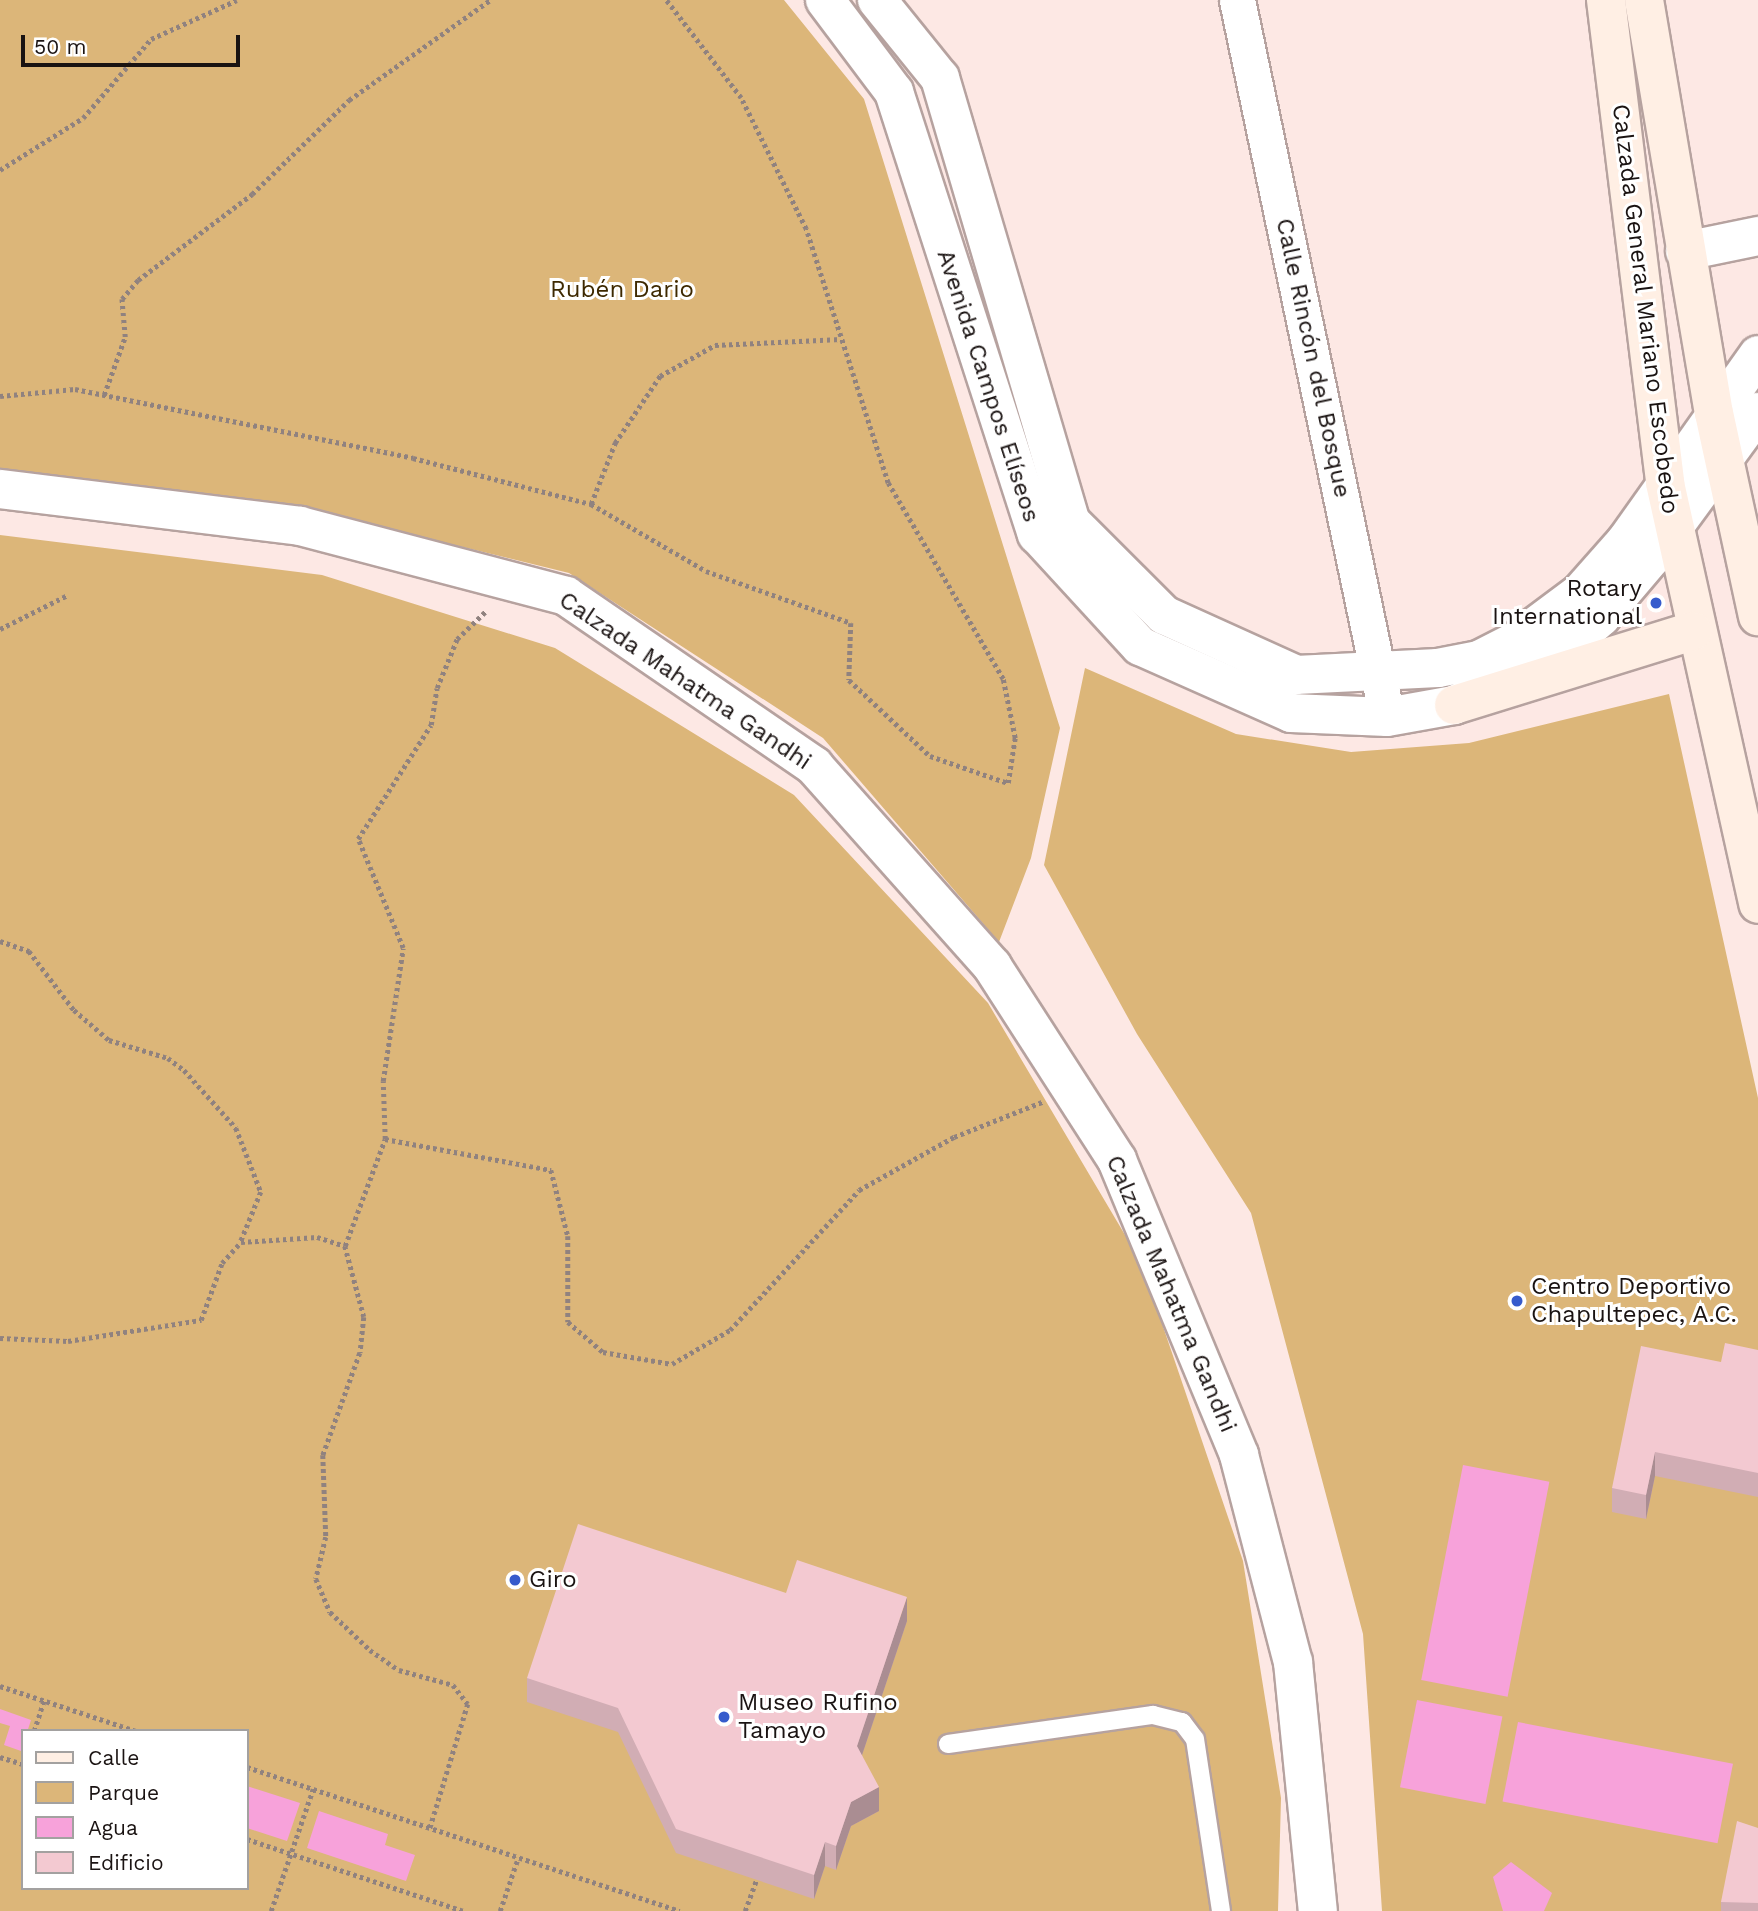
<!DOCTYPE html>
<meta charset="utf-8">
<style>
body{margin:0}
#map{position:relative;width:1758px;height:1911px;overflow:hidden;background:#fde8e4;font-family:"Work Sans",sans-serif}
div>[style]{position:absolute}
.green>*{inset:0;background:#dcb679}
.water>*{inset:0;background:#f7a2da;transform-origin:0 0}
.path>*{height:4.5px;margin-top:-2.25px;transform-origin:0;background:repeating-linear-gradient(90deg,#90827f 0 3.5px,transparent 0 7px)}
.roads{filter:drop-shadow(2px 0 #b6a29f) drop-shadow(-2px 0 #b6a29f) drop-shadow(0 2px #b6a29f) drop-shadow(0 -2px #b6a29f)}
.service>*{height:18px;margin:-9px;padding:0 9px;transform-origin:9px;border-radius:9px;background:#fff}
.minor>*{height:35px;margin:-17.5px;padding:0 17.5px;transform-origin:17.5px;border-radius:17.5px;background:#fff}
.tertiary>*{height:38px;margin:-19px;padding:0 19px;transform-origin:19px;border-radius:19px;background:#fff}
.secondary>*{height:38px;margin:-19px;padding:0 19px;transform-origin:19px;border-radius:19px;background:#ffefe4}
.wall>*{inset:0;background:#d1adb4}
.shaded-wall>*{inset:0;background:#aa8d92}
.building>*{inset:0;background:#f3c9d1}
.dots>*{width:19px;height:19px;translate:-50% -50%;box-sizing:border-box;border:4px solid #fff;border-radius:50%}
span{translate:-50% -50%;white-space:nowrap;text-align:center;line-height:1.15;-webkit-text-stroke:6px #fff;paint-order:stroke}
.park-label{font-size:24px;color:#3e2901}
.street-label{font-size:24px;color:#1a1312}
.poi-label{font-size:24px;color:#1a1312}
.right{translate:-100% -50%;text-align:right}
.left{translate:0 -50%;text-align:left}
.legend{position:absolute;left:21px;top:1729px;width:228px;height:161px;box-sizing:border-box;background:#fff;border:2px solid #a3a1a0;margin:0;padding:9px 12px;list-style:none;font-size:21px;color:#1a1312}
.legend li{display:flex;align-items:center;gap:14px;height:35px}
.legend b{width:35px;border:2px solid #a3a1a0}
.scale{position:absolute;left:21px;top:35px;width:219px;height:32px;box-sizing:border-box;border:4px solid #1a1312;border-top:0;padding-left:9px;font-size:21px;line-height:24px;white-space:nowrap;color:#1a1312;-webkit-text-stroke:5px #fff;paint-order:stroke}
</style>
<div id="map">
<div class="green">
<div style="clip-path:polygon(0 0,784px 0,864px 99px,1060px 728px,1031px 858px,999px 942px,823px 738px,569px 573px,303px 508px,0 470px)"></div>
<div style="clip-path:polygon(evenodd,0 535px,322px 575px,555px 648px,794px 795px,988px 1003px,1141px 1262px,1243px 1561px,1281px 1798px,1278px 1911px,0 1911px,0 535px,23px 1731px,247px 1731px,247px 1888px,23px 1888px,23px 1731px)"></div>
<div style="clip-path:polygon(1085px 668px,1236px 734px,1351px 752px,1469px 743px,1669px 694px,1758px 1098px,1758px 1911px,1382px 1911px,1363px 1634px,1251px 1213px,1137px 1034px,1044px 865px)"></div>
</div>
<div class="water">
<div style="left:1463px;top:1465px;width:88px;height:219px;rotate:11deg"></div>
<div style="left:1417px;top:1700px;width:87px;height:89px;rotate:11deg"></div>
<div style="clip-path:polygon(0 1709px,31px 1720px,21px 1751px,4px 1745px,10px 1726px,0 1723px)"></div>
<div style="left:1518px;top:1722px;width:219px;height:81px;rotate:11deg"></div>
<div style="clip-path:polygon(247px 1786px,300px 1803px,287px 1841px,247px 1828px)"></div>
<div style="clip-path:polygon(319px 1811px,388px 1834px,385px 1845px,415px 1855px,406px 1881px,307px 1848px)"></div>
<div style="clip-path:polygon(1511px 1862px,1552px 1893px,1544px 1911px,1503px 1911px,1493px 1877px)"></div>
</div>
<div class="path">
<div style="left:0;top:170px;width:98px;rotate:-32.1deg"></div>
<div style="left:83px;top:118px;width:104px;rotate:-49.3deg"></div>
<div style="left:151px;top:39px;width:94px;rotate:-24.4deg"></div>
<div style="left:104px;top:395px;width:62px;rotate:-70.1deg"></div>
<div style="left:125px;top:337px;width:38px;rotate:-95deg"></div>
<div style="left:122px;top:299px;width:25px;rotate:-50deg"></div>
<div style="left:138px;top:280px;width:143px;rotate:-37deg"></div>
<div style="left:252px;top:194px;width:135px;rotate:-44.1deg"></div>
<div style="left:349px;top:100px;width:173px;rotate:-35.3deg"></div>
<div style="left:0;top:396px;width:75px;rotate:-5.3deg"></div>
<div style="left:75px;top:389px;width:345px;rotate:11.5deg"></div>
<div style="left:413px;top:458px;width:184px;rotate:14.5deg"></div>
<div style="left:591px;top:504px;width:133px;rotate:30.2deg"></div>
<div style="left:706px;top:571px;width:154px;rotate:19.7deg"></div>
<div style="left:851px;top:623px;width:57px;rotate:92deg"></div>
<div style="left:849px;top:680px;width:111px;rotate:43.2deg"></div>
<div style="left:930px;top:756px;width:83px;rotate:19.1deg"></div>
<div style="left:1008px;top:783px;width:46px;rotate:-81.2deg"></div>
<div style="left:1015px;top:738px;width:60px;rotate:-101.5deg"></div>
<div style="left:1003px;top:679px;width:227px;rotate:-120.4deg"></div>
<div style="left:888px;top:483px;width:267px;rotate:-107.9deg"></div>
<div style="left:806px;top:229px;width:146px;rotate:-116.4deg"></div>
<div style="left:741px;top:98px;width:123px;rotate:-127.4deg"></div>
<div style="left:591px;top:504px;width:66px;rotate:-68.5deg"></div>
<div style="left:615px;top:443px;width:81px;rotate:-56.1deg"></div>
<div style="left:660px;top:376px;width:63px;rotate:-29.4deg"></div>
<div style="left:715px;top:345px;width:126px;rotate:-2.7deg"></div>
<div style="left:0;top:629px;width:74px;rotate:-26.6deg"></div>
<div style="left:0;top:941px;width:31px;rotate:19deg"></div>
<div style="left:29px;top:951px;width:74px;rotate:52.7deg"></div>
<div style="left:74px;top:1010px;width:46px;rotate:40.6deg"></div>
<div style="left:109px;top:1040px;width:62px;rotate:17deg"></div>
<div style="left:168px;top:1058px;width:20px;rotate:37deg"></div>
<div style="left:184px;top:1070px;width:78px;rotate:48.1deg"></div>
<div style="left:236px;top:1128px;width:69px;rotate:68.7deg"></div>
<div style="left:261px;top:1192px;width:53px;rotate:112.2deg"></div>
<div style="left:385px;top:1139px;width:169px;rotate:10.6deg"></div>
<div style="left:551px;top:1170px;width:68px;rotate:75.6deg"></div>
<div style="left:568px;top:1236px;width:86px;rotate:90deg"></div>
<div style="left:568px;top:1322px;width:46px;rotate:40.6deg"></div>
<div style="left:603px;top:1352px;width:70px;rotate:9.9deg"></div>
<div style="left:672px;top:1364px;width:67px;rotate:-30.4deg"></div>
<div style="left:730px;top:1330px;width:190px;rotate:-47.3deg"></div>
<div style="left:859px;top:1190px;width:109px;rotate:-29.2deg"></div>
<div style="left:954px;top:1137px;width:95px;rotate:-21.7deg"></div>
<div style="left:345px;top:1246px;width:114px;rotate:-69.5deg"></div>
<div style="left:385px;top:1139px;width:58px;rotate:-92deg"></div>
<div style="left:383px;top:1081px;width:134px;rotate:-81.4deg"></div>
<div style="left:403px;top:948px;width:118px;rotate:-112.4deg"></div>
<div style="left:358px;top:839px;width:135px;rotate:-57.4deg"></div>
<div style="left:431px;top:725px;width:37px;rotate:-81deg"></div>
<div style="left:437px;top:688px;width:53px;rotate:-67.8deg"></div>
<div style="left:457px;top:639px;width:40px;rotate:-44deg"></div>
<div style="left:0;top:1338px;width:68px;rotate:2.5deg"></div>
<div style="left:68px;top:1341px;width:135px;rotate:-9deg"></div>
<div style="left:201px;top:1320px;width:61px;rotate:-69.8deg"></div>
<div style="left:222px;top:1263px;width:28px;rotate:-48deg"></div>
<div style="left:241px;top:1242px;width:76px;rotate:-3.8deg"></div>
<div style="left:317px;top:1237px;width:29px;rotate:18deg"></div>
<div style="left:345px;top:1246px;width:73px;rotate:75deg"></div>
<div style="left:364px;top:1317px;width:36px;rotate:96deg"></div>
<div style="left:360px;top:1353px;width:109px;rotate:109.9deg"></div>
<div style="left:323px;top:1455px;width:82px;rotate:87.9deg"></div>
<div style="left:326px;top:1537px;width:43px;rotate:103.4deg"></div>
<div style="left:316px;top:1579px;width:36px;rotate:67deg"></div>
<div style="left:330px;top:1612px;width:55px;rotate:43.5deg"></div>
<div style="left:370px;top:1650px;width:35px;rotate:35deg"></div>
<div style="left:399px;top:1670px;width:56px;rotate:15.5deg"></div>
<div style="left:453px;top:1685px;width:24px;rotate:52deg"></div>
<div style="left:468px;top:1704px;width:130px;rotate:107deg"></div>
<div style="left:0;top:1686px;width:143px;rotate:18.3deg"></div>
<div style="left:34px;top:1731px;width:33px;rotate:-72deg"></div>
<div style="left:0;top:1757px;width:24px;rotate:17deg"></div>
<div style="left:247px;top:1767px;width:456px;rotate:18.4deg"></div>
<div style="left:247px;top:1839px;width:228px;rotate:18.4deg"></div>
<div style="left:271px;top:1911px;width:129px;rotate:-71deg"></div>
<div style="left:500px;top:1911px;width:56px;rotate:-71.2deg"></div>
<div style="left:745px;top:1911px;width:33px;rotate:-70deg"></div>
</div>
<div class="roads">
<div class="service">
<div style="left:948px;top:1744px;width:207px;rotate:-8.1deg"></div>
<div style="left:1153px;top:1715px;width:30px;rotate:14deg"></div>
<div style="left:1182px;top:1722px;width:21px;rotate:53deg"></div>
<div style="left:1195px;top:1739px;width:174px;rotate:81.4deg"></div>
</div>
<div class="minor">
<div style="left:1237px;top:0;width:733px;rotate:78.18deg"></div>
</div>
<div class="tertiary">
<div style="left:825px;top:0;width:115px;rotate:53.1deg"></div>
<div style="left:894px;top:92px;width:465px;rotate:72.1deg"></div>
<div style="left:1037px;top:534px;width:152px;rotate:47.4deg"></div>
<div style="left:1140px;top:646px;width:165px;rotate:23.9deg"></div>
<div style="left:1291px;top:713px;width:96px;rotate:2.4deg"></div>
<div style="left:1387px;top:717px;width:68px;rotate:-10.2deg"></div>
<div style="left:1454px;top:705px;width:112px;rotate:-25.4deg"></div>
<div style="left:1555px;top:657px;width:61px;rotate:-41deg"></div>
<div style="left:1601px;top:617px;width:77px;rotate:-49.7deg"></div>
<div style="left:1651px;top:558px;width:181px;rotate:-53.8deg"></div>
<div style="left:877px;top:0;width:100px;rotate:51.1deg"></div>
<div style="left:940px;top:78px;width:462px;rotate:73.6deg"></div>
<div style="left:1070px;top:521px;width:133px;rotate:45deg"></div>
<div style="left:1164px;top:615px;width:145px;rotate:24.4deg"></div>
<div style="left:1296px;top:675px;width:142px;rotate:-2.8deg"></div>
<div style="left:1438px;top:668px;width:42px;rotate:-11deg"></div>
<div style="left:1479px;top:660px;width:38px;rotate:-27deg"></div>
<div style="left:1513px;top:643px;width:84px;rotate:-36.7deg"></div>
<div style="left:1580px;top:593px;width:69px;rotate:-48.5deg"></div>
<div style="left:1626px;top:541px;width:228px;rotate:-54.6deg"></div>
<div style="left:1685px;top:251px;width:75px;rotate:-11.6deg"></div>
<div style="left:0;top:489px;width:302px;rotate:7deg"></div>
<div style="left:300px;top:526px;width:275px;rotate:14.7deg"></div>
<div style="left:566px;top:596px;width:301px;rotate:34.4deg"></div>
<div style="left:814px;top:766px;width:268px;rotate:48.3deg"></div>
<div style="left:992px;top:966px;width:231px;rotate:57.2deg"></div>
<div style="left:1117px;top:1160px;width:319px;rotate:67.5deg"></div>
<div style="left:1239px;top:1455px;width:214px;rotate:75.4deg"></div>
<div style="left:1293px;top:1662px;width:250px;rotate:84.3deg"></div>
</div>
<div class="secondary">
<div style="left:1606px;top:0;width:487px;rotate:83deg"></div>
<div style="left:1665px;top:483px;width:431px;rotate:77.5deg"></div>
<div style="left:1644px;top:0;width:419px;rotate:80.4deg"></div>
<div style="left:1714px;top:413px;width:208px;rotate:77.8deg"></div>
<div style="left:1454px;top:705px;width:250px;rotate:-17.2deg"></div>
</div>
</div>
<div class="wall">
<div style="clip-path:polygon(1758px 1350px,1758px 1497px,1655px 1476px,1646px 1519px,1612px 1512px,1612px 1488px)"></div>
<div style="clip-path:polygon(786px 1593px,907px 1621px,862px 1755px,879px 1811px,851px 1826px,836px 1870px,825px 1866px,814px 1899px,676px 1853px,618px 1732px,527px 1702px,527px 1678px)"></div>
<div style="clip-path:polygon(1758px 1828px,1758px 1911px,1721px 1911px,1721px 1902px)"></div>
</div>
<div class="shaded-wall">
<div style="clip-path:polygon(1655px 1452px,1655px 1476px,1646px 1519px,1646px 1495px)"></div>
<div style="clip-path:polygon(907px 1597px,907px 1621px,857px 1770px,857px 1746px)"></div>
<div style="clip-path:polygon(879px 1787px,879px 1811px,851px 1826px,836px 1870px,836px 1846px,851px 1802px)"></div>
<div style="clip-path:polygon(825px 1842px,825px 1866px,814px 1899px,814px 1875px)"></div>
</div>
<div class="building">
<div style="clip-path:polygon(1725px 1343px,1758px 1350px,1758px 1473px,1655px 1452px,1646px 1495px,1612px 1488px,1641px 1346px,1721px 1362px)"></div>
<div style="clip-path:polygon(578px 1524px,786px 1593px,797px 1560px,907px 1597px,857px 1746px,879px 1787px,851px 1802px,836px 1846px,825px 1842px,814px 1875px,676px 1829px,618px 1708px,527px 1678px)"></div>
<div style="clip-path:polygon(1737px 1821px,1758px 1828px,1758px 1903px,1721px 1902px)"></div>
</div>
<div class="dots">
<div style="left:1656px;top:603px;background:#365bcc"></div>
<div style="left:1517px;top:1301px;background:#365bcc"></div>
<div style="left:515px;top:1580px;background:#365bcc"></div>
<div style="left:724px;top:1717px;background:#365bcc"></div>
</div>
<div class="park-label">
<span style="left:622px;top:290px">Rubén Dario</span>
</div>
<div class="street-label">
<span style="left:1645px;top:309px;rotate:83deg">Calzada General Mariano Escobedo</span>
<span style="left:1313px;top:358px;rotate:78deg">Calle Rincón del Bosque</span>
<span style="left:988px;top:386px;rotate:72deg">Avenida Campos Elíseos</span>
<span style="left:685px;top:681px;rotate:34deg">Calzada Mahatma Gandhi</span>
<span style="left:1171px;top:1294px;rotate:67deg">Calzada Mahatma Gandhi</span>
</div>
<div class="poi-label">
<span class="right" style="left:1642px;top:603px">Rotary<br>International</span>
<span class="left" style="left:1531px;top:1301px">Centro Deportivo<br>Chapultepec, A.C.</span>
<span class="left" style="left:529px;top:1580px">Giro</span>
<span class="left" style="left:738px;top:1717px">Museo Rufino<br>Tamayo</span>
</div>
<ul class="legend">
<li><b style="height:9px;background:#ffefe4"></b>Calle</li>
<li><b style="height:19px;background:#dcb679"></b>Parque</li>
<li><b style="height:19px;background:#f7a2da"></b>Agua</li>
<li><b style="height:19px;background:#f3c9d1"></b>Edificio</li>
</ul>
<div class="scale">50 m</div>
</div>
